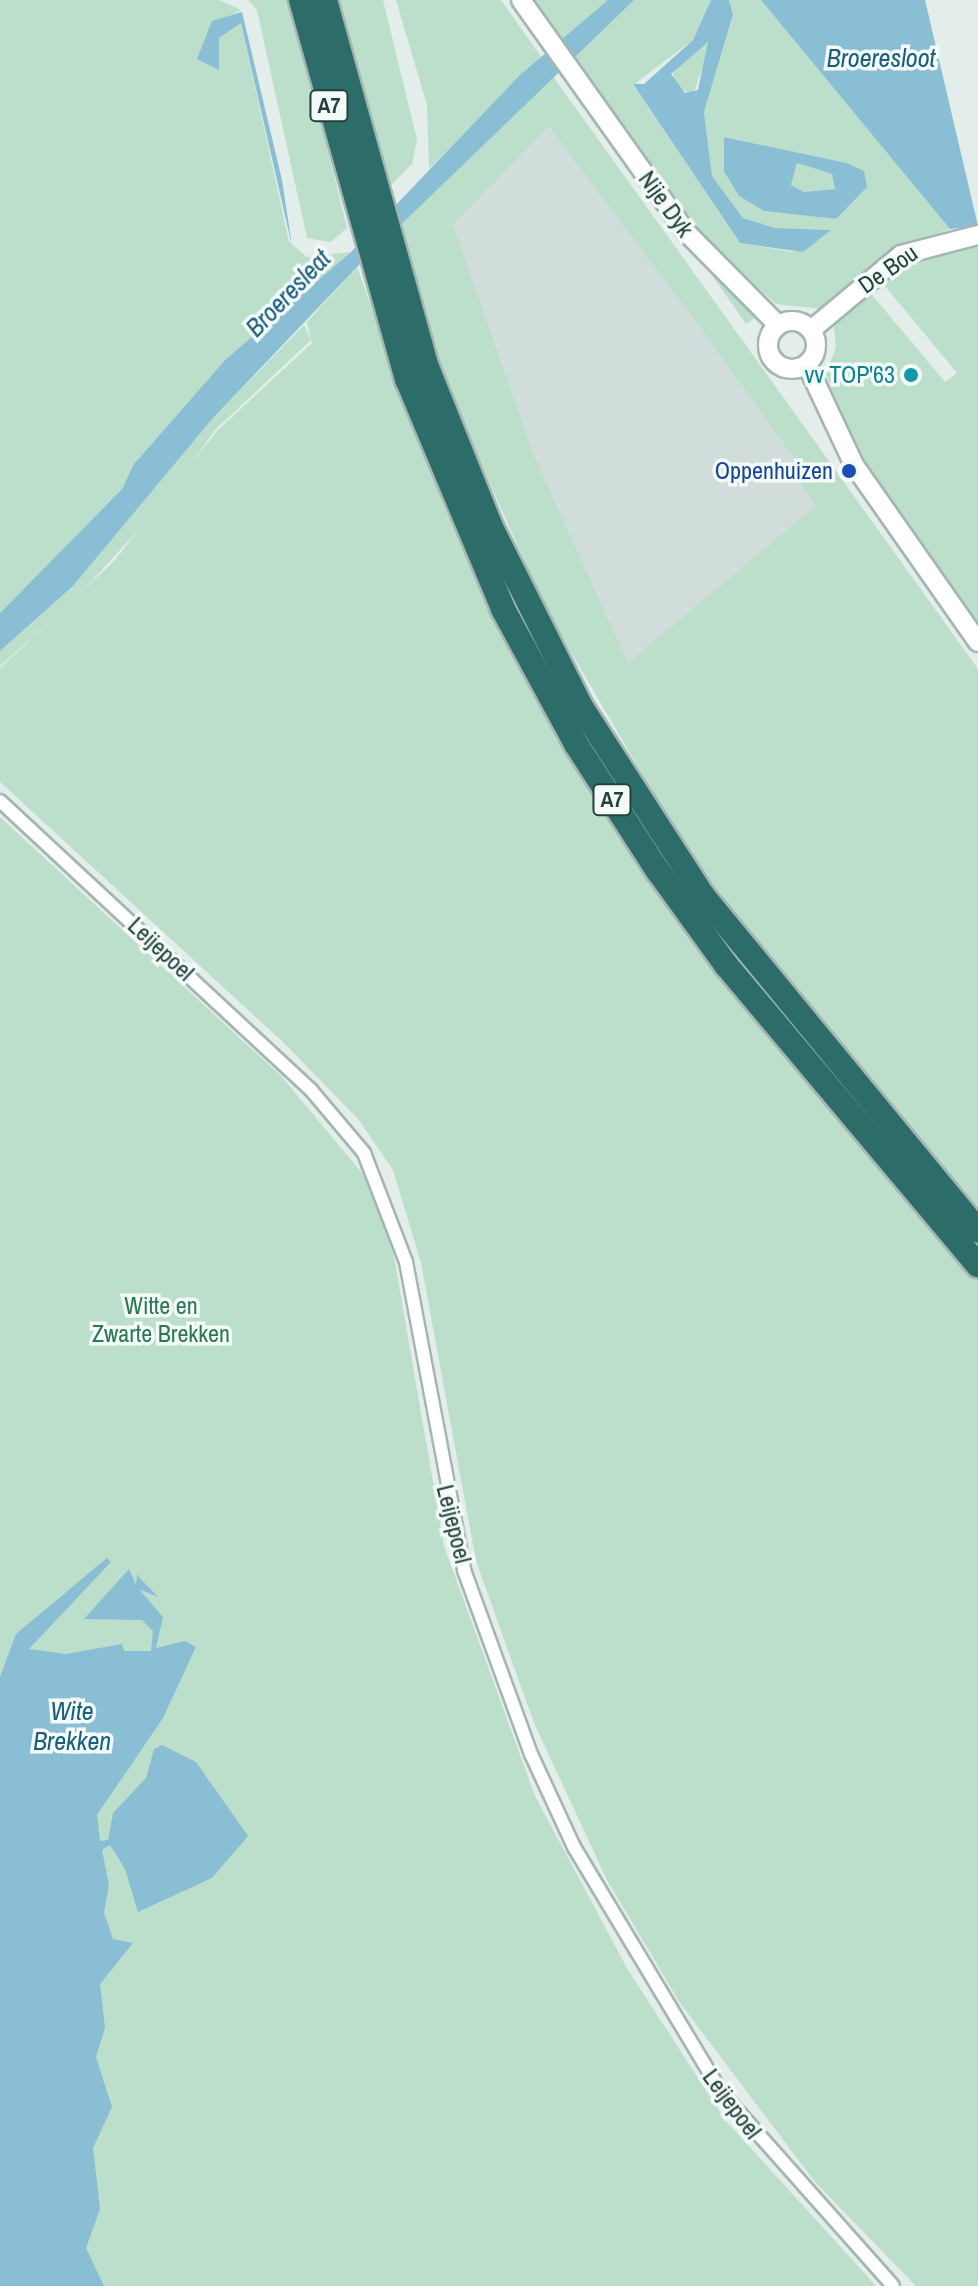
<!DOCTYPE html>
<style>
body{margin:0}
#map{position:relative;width:978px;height:2286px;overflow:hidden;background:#e3edea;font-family:"Archivo Narrow",sans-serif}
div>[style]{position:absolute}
.built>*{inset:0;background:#d1ddda}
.green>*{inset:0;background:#bbdfca}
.water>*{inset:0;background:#8abed4}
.roads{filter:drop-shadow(2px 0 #a5b6b2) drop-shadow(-2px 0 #a5b6b2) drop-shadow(0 2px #a5b6b2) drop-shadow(0 -2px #a5b6b2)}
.street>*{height:12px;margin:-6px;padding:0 6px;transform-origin:6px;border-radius:6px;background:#fff}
.secondary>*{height:18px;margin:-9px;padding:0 9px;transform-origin:9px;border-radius:9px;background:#fff}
.secondary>.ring{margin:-9px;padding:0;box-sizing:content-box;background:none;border:18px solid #fff;border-radius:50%}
.highway>*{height:24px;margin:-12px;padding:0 12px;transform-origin:12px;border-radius:12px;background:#2d6d69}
.dots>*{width:22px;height:22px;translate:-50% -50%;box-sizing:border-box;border:4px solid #f4faf8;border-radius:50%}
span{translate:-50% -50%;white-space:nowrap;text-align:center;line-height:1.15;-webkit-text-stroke:7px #f4faf8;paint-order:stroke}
.shield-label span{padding:2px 6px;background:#f4faf8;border:2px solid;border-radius:6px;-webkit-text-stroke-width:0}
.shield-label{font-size:22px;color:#22403c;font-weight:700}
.street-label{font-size:24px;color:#22403c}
.culture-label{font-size:24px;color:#0d838f}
.right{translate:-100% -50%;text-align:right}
.transit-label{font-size:24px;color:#164399}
.park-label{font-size:24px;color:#2b7853}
.water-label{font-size:26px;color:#1a5f7e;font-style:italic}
</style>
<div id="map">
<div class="built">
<div style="clip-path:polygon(549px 127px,704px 331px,799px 467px,792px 473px,816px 506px,628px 664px,534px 455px,453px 224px)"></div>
</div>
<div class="green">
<div style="clip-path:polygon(0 0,220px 0,241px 10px,214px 24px,197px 59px,218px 69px,219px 38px,241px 23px,289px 242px,307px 257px,351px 252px,226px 359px,139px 458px,122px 489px,0 613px)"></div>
<div style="clip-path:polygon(248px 0,291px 0,347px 228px,331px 242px,307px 238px,257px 10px)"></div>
<div style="clip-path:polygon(339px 0,383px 0,417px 140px,412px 164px,388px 188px)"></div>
<div style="clip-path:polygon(396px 0,501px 0,542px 58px,429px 169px,427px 105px)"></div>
<div style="clip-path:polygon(533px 0,608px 0,563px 42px)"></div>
<div style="clip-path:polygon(evenodd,634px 0,711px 0,693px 40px,633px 85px,740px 243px,793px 252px,830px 230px,775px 228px,743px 218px,712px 176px,704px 112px,733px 16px,729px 0,761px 0,950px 229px,898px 249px,821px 309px,776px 304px,702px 238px,573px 57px,634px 0,725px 137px,847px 163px,864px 171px,837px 219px,764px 211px,725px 137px)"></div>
<div style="clip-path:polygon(711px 43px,693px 95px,673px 85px,674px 67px,699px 45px)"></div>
<div style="clip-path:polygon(evenodd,552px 75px,978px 669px,978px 1207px,818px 1022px,684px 846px,547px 611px,451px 397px,399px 225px,552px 75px,549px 127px,703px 331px,799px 466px,792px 472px,816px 506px,628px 663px,534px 455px,453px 224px,549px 127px)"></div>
<div style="clip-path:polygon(797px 163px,832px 174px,835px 189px,804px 192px,791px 185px)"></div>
<div style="clip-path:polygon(978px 240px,978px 625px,854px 451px,826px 374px,836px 347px,833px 318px,868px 290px,945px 382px,957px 373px,880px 280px,912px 256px)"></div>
<div style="clip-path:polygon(357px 267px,447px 514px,518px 659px,713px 965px,978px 1280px,978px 2286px,916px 2286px,815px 2182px,680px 2003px,607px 1880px,534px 1723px,476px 1561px,421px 1263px,393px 1170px,359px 1120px,283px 1042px,0 782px,0 668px,114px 561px,217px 431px,312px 343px,307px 322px)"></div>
<div style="clip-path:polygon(709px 271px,742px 297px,758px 316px,746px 324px)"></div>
<div style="clip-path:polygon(304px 325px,311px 340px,215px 430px,165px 501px,77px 597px,0 666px,0 651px,73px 586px,213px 418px)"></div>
<div style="clip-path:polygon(0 817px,281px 1076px,372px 1185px,394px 1256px,444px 1546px,535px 1796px,628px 1970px,726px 2121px,876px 2286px,0 2286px)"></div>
</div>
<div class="water">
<div style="clip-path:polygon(608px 0,634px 0,357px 267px,213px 418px,73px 586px,0 651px,0 613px,122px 489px,134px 464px,226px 359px,351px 252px,520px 75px)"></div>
<div style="clip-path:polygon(evenodd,711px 0,729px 0,733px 15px,704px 112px,712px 176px,743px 218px,775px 228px,831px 230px,803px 252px,740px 243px,633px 84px,644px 84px,693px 40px,711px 0,708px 42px,698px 90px,685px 93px,671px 74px,708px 42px)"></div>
<div style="clip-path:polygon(761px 0,925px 0,978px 226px,950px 229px)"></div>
<div style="clip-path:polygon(242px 12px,282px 180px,292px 246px,241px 23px,219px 38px,219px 70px,197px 59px,212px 21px)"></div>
<div style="clip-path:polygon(evenodd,724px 137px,847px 163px,864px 171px,867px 187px,836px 219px,764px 211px,739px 196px,724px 171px,724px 137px,797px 163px,832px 174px,835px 189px,804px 192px,791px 185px,797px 163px)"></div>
<div style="clip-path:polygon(107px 1558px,111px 1562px,29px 1649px,66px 1654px,122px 1644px,124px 1651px,151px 1651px,153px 1631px,142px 1620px,84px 1619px,129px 1569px,136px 1585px,137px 1575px,158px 1597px,139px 1589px,163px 1617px,156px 1648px,185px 1641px,196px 1647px,163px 1718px,97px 1815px,100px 1841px,108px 1840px,113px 1813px,146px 1778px,154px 1749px,162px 1745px,196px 1762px,248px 1836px,212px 1878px,138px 1912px,125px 1869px,110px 1845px,102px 1850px,109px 1885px,104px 1913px,113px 1939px,133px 1943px,100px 1984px,105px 2028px,96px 2057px,112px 2107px,93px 2148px,100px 2209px,86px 2248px,104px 2286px,0 2286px,0 1677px,16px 1634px)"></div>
</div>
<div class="roads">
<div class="street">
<div style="left:0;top:801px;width:425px;rotate:42.9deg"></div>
<div style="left:311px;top:1090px;width:82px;rotate:49.9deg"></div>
<div style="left:364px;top:1153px;width:117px;rotate:68.9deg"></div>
<div style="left:406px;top:1262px;width:313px;rotate:79.3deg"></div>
<div style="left:464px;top:1570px;width:196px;rotate:70deg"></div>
<div style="left:531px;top:1754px;width:102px;rotate:65.2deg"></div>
<div style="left:574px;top:1847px;width:286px;rotate:59deg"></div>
<div style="left:721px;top:2092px;width:259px;rotate:48.4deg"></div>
</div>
<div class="secondary">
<div style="left:521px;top:0;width:285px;rotate:54.6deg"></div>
<div style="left:686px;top:232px;width:131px;rotate:45.3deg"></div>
<div class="ring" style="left:768px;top:321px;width:30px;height:30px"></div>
<div style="left:811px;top:330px;width:117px;rotate:-39.8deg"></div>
<div style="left:901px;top:255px;width:80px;rotate:-14.6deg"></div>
<div style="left:807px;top:365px;width:110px;rotate:64.8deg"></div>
<div style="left:854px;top:465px;width:216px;rotate:55deg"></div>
</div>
<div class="highway">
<div style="left:301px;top:0;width:394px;rotate:74.4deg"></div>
<div style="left:407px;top:379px;width:249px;rotate:67.3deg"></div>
<div style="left:503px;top:609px;width:153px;rotate:61.6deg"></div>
<div style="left:576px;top:744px;width:151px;rotate:57.2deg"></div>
<div style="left:658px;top:871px;width:116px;rotate:54.1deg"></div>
<div style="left:726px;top:965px;width:392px;rotate:50deg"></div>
<div style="left:325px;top:0;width:381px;rotate:74.5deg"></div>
<div style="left:427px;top:367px;width:172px;rotate:68.2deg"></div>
<div style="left:491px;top:527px;width:199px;rotate:63.4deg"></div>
<div style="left:580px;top:705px;width:227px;rotate:57.2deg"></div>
<div style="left:703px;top:896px;width:433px;rotate:50.6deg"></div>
</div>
</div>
<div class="dots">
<div style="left:911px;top:375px;background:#0f9aa8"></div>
<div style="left:849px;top:471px;background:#1a4fb4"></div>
</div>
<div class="shield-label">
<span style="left:329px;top:106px">A7</span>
<span style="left:612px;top:800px">A7</span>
</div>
<div class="street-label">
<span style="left:666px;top:204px;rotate:54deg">Nije Dyk</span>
<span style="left:888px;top:269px;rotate:-35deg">De Bou</span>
<span style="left:161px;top:949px;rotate:43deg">Leijepoel</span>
<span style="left:454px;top:1524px;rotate:76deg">Leijepoel</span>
<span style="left:732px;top:2104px;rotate:53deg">Leijepoel</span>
</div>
<div class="culture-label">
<span class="right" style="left:895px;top:375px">vv TOP'63</span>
</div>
<div class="transit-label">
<span class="right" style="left:833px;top:471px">Oppenhuizen</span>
</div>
<div class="park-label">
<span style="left:161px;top:1320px">Witte en<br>Zwarte Brekken</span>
</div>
<div class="water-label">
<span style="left:881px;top:58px">Broeresloot</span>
<span style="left:288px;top:293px;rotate:-46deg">Broeresleat</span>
<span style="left:72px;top:1726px">Wite<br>Brekken</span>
</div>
</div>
